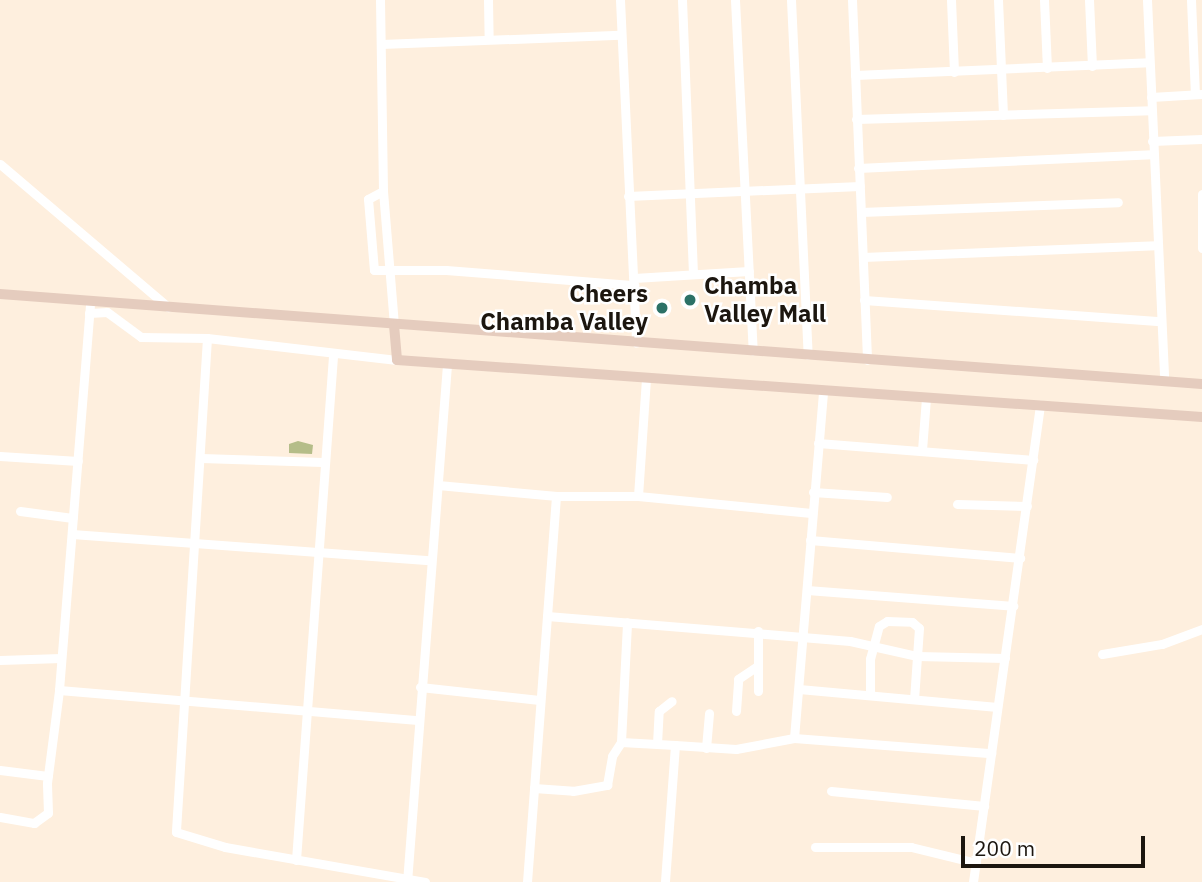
<!DOCTYPE html>
<style>
body{margin:0}
#map{position:relative;width:1202px;height:882px;overflow:hidden;background:#feefde;font-family:"IBM Plex Sans",sans-serif}
div>[style]{position:absolute}
.water>*{inset:0;background:#b5bd89}
.minor>*{height:9px;margin:-4.5px;padding:0 4.5px;transform-origin:4.5px;border-radius:4.5px;background:#fff}
.major>*{height:10px;margin:-5px;padding:0 5px;transform-origin:5px;border-radius:5px;background:#e5ccbe}
.dots>*{width:19px;height:19px;translate:-50% -50%;box-sizing:border-box;border:4px solid #fff;border-radius:50%}
span{translate:-50% -50%;white-space:nowrap;text-align:center;line-height:1.15;-webkit-text-stroke:5px #fff;paint-order:stroke}
.poi-label{font-size:24px;color:#1c160f;font-weight:700}
.left{translate:0 -50%;text-align:left}
.right{translate:-100% -50%;text-align:right}
.scale{position:absolute;left:961px;top:836px;width:184px;height:32px;box-sizing:border-box;border:4px solid #1c160f;border-top:0;padding-left:9px;font-size:21px;line-height:24px;white-space:nowrap;color:#1c160f;-webkit-text-stroke:5px #fff;paint-order:stroke}
</style>
<div id="map">
<div class="water">
<div style="clip-path:polygon(298px 441px,313px 445px,312px 454px,289px 453px,289px 444px)"></div>
</div>
<div class="minor">
<div style="left:380px;top:0;width:191px;rotate:89.1deg"></div>
<div style="left:383px;top:191px;width:134px;rotate:85.3deg"></div>
<div style="left:488px;top:0;width:39px;rotate:89deg"></div>
<div style="left:620px;top:0;width:343px;rotate:87.3deg"></div>
<div style="left:682px;top:0;width:274px;rotate:87.7deg"></div>
<div style="left:735px;top:0;width:351px;rotate:87.1deg"></div>
<div style="left:791px;top:0;width:355px;rotate:87.3deg"></div>
<div style="left:852px;top:0;width:360px;rotate:87.6deg"></div>
<div style="left:951px;top:0;width:72px;rotate:87.6deg"></div>
<div style="left:998px;top:0;width:115px;rotate:87.5deg"></div>
<div style="left:1044px;top:0;width:68px;rotate:87.5deg"></div>
<div style="left:1089px;top:0;width:66px;rotate:87.4deg"></div>
<div style="left:1147px;top:0;width:381px;rotate:87.4deg"></div>
<div style="left:1191px;top:0;width:94px;rotate:87.6deg"></div>
<div style="left:381px;top:44px;width:239px;rotate:-2.2deg"></div>
<div style="left:855px;top:75px;width:294px;rotate:-2.5deg"></div>
<div style="left:1151px;top:97px;width:51px;rotate:-3.4deg"></div>
<div style="left:856px;top:119px;width:295px;rotate:-1.7deg"></div>
<div style="left:1152px;top:141px;width:50px;rotate:-2.3deg"></div>
<div style="left:0;top:164px;width:221px;rotate:40.4deg"></div>
<div style="left:858px;top:168px;width:294px;rotate:-2.7deg"></div>
<div style="left:383px;top:191px;width:17px;rotate:152deg"></div>
<div style="left:368px;top:199px;width:71px;rotate:85.2deg"></div>
<div style="left:374px;top:270px;width:72px"></div>
<div style="left:446px;top:270px;width:189px;rotate:4.6deg"></div>
<div style="left:1202px;top:194px;width:54px;rotate:90deg"></div>
<div style="left:628px;top:196px;width:232px;rotate:-2.5deg"></div>
<div style="left:861px;top:212px;width:257px;rotate:-2.2deg"></div>
<div style="left:863px;top:257px;width:293px;rotate:-2.3deg"></div>
<div style="left:634px;top:278px;width:115px;rotate:-3.5deg"></div>
<div style="left:864px;top:300px;width:297px;rotate:4.1deg"></div>
<div style="left:89px;top:313px;width:18px;rotate:-3deg"></div>
<div style="left:107px;top:312px;width:42px;rotate:36.3deg"></div>
<div style="left:141px;top:337px;width:66px;rotate:0.9deg"></div>
<div style="left:207px;top:338px;width:191px;rotate:6.6deg"></div>
<div style="left:207px;top:338px;width:495px;rotate:93.6deg"></div>
<div style="left:176px;top:832px;width:51px;rotate:17deg"></div>
<div style="left:225px;top:847px;width:203px;rotate:9.9deg"></div>
<div style="left:818px;top:443px;width:216px;rotate:4.5deg"></div>
<div style="left:922px;top:450px;width:52px;rotate:-85.6deg"></div>
<div style="left:0;top:456px;width:78px;rotate:3.7deg"></div>
<div style="left:201px;top:458px;width:121px;rotate:1.9deg"></div>
<div style="left:438px;top:485px;width:119px;rotate:5.3deg"></div>
<div style="left:556px;top:496px;width:82px"></div>
<div style="left:638px;top:496px;width:174px;rotate:5.6deg"></div>
<div style="left:813px;top:492px;width:74px;rotate:3.9deg"></div>
<div style="left:638px;top:496px;width:118px;rotate:-86.1deg"></div>
<div style="left:957px;top:504px;width:70px;rotate:1.6deg"></div>
<div style="left:20px;top:511px;width:53px;rotate:7.5deg"></div>
<div style="left:72px;top:534px;width:358px;rotate:4.2deg"></div>
<div style="left:810px;top:540px;width:211px;rotate:4.9deg"></div>
<div style="left:807px;top:590px;width:207px;rotate:4.4deg"></div>
<div style="left:547px;top:616px;width:304px;rotate:4.7deg"></div>
<div style="left:850px;top:641px;width:69px;rotate:12.6deg"></div>
<div style="left:917px;top:656px;width:88px;rotate:1.3deg"></div>
<div style="left:1102px;top:654px;width:61px;rotate:-9.5deg"></div>
<div style="left:1162px;top:644px;width:43px;rotate:-20.6deg"></div>
<div style="left:0;top:660px;width:61px;rotate:-1.9deg"></div>
<div style="left:420px;top:687px;width:120px;rotate:6.2deg"></div>
<div style="left:799px;top:689px;width:199px;rotate:5.2deg"></div>
<div style="left:59px;top:690px;width:360px;rotate:4.8deg"></div>
<div style="left:758px;top:691px;width:60px;rotate:-90deg"></div>
<div style="left:870px;top:694px;width:35px;rotate:-90deg"></div>
<div style="left:870px;top:659px;width:34px;rotate:-75deg"></div>
<div style="left:879px;top:626px;width:9px;rotate:-32deg"></div>
<div style="left:887px;top:621px;width:25px;rotate:2deg"></div>
<div style="left:912px;top:622px;width:9px;rotate:41deg"></div>
<div style="left:919px;top:628px;width:71px;rotate:94deg"></div>
<div style="left:736px;top:711px;width:32px;rotate:-86deg"></div>
<div style="left:738px;top:679px;width:23px;rotate:-34deg"></div>
<div style="left:794px;top:738px;width:349px;rotate:-85.2deg"></div>
<div style="left:621px;top:742px;width:54px;rotate:3.2deg"></div>
<div style="left:675px;top:745px;width:137px;rotate:94.2deg"></div>
<div style="left:657px;top:744px;width:33px;rotate:-87deg"></div>
<div style="left:659px;top:711px;width:16px;rotate:-38deg"></div>
<div style="left:675px;top:745px;width:61px;rotate:3.8deg"></div>
<div style="left:736px;top:749px;width:59px;rotate:-10.7deg"></div>
<div style="left:794px;top:738px;width:198px;rotate:4.4deg"></div>
<div style="left:706px;top:748px;width:35px;rotate:-85deg"></div>
<div style="left:0;top:770px;width:48px;rotate:7.1deg"></div>
<div style="left:534px;top:788px;width:39px;rotate:4deg"></div>
<div style="left:573px;top:791px;width:35px;rotate:-10deg"></div>
<div style="left:607px;top:785px;width:29px;rotate:-80deg"></div>
<div style="left:612px;top:756px;width:17px;rotate:-57deg"></div>
<div style="left:621px;top:742px;width:120px;rotate:-87.1deg"></div>
<div style="left:831px;top:791px;width:154px;rotate:5.6deg"></div>
<div style="left:0;top:817px;width:35px;rotate:10deg"></div>
<div style="left:34px;top:823px;width:17px;rotate:-36deg"></div>
<div style="left:48px;top:813px;width:30px;rotate:-92deg"></div>
<div style="left:47px;top:783px;width:94px;rotate:-82.6deg"></div>
<div style="left:59px;top:690px;width:389px;rotate:-85.4deg"></div>
<div style="left:815px;top:847px;width:96px"></div>
<div style="left:911px;top:847px;width:67px;rotate:13.8deg"></div>
<div style="left:296px;top:860px;width:505px;rotate:-85.8deg"></div>
<div style="left:407px;top:882px;width:519px;rotate:-85.58deg"></div>
<div style="left:527px;top:882px;width:387px;rotate:-85.7deg"></div>
<div style="left:973px;top:882px;width:482px;rotate:-82deg"></div>
</div>
<div class="major">
<div style="left:0;top:294px;width:1205px;rotate:4.28deg"></div>
<div style="left:394px;top:325px;width:35px;rotate:85deg"></div>
<div style="left:397px;top:360px;width:807px;rotate:4.05deg"></div>
</div>
<div class="dots">
<div style="left:690px;top:300px;background:#2c7166"></div>
<div style="left:662px;top:308px;background:#2c7166"></div>
</div>
<div class="poi-label">
<span class="left" style="left:704px;top:300px">Chamba<br>Valley Mall</span>
<span class="right" style="left:648px;top:308px">Cheers<br>Chamba Valley</span>
</div>
<div class="scale">200 m</div>
</div>
